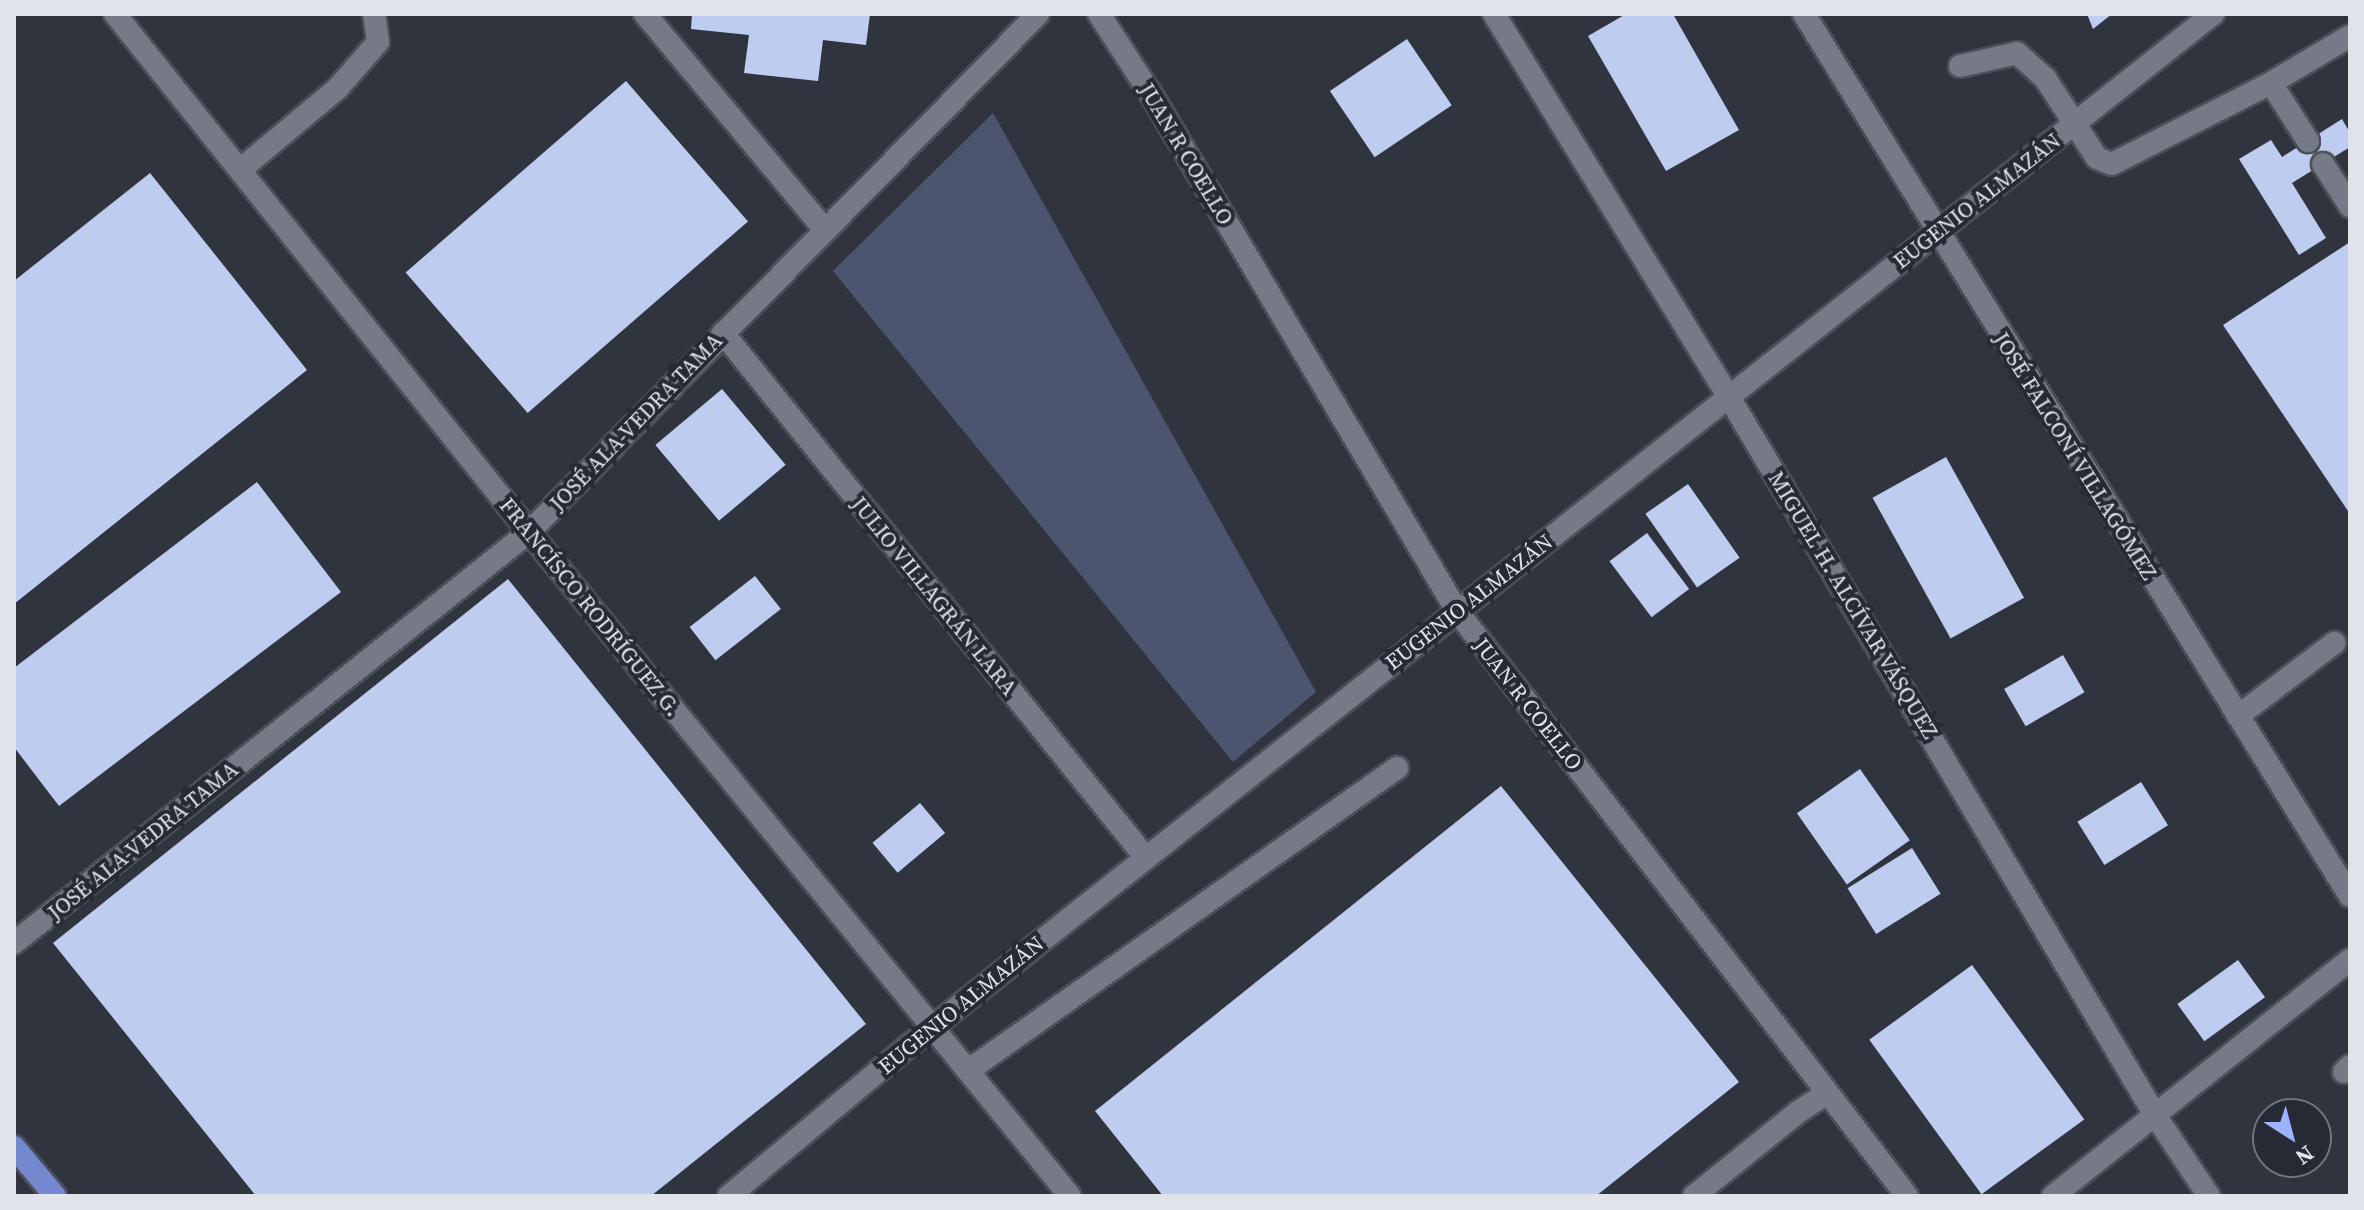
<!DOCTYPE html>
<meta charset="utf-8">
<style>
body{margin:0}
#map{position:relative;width:2364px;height:1210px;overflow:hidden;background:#30343f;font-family:"Source Serif 4",serif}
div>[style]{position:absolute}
.green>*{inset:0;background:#4c5570}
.building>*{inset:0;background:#beccf0;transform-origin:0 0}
.roads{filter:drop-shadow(2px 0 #4c4f58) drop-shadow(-2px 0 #4c4f58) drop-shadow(0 2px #4c4f58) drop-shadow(0 -2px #4c4f58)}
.service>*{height:22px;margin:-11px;padding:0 11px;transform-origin:11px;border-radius:11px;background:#757a86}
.minor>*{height:22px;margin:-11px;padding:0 11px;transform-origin:11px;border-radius:11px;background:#757a86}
.tertiary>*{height:22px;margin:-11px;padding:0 11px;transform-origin:11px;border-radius:11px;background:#757a86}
.primary>*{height:22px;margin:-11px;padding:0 11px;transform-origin:11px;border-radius:11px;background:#7388ce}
span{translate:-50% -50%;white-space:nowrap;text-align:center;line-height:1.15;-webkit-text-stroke:8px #262a34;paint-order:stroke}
.street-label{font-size:22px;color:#e0e3ea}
.frame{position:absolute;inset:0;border:16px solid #e0e3ea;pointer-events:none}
.north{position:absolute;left:2252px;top:1098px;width:80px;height:80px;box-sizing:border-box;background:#262a34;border:2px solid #70747d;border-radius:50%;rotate:144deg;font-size:22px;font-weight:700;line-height:32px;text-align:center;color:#e0e3ea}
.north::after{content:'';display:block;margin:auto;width:28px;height:36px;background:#9bb4fd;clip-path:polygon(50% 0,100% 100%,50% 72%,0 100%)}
</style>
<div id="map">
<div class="green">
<div style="clip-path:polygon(993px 113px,1316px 692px,1233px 762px,833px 271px)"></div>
</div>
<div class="building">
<div style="clip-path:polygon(692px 14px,870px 14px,866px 45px,823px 40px,818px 81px,744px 73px,749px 35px,691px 29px)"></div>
<div style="clip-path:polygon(1626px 14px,1673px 14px,1739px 130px,1666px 171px,1588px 36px)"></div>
<div style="clip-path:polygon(2087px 14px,2112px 14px,2093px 29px)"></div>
<div style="left:1407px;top:39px;width:80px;height:93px;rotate:56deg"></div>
<div style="left:626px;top:81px;width:186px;height:292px;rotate:49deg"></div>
<div style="clip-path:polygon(2342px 119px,2350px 133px,2350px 147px,2292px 183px,2326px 238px,2299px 255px,2239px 159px,2271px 140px,2282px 157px)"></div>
<div style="clip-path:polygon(150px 173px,307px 370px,14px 604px,14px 281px)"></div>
<div style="clip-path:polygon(2350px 242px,2350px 514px,2223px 325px)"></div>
<div style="left:722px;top:389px;width:99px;height:87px;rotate:50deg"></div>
<div style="left:1946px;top:457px;width:161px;height:84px;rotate:61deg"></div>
<div style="clip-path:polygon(257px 482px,341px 592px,59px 806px,14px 747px,14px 668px)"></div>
<div style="left:1688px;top:484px;width:90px;height:52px;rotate:55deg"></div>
<div style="left:1647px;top:533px;width:70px;height:47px;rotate:53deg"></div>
<div style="left:755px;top:576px;width:42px;height:83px;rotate:52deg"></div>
<div style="clip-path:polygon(508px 579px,866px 1024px,651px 1196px,256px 1196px,53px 943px)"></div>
<div style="left:2063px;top:655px;width:43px;height:68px;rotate:60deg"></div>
<div style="left:1860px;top:769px;width:87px;height:77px;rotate:55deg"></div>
<div style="left:2141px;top:782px;width:51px;height:75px;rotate:58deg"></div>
<div style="clip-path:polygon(1501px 786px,1739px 1082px,1596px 1196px,1163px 1196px,1095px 1111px)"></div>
<div style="left:920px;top:803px;width:39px;height:62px;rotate:50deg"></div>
<div style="left:1912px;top:848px;width:54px;height:76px;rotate:58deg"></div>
<div style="left:2238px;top:960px;width:46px;height:75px;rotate:54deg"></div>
<div style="left:1972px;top:965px;width:191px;height:127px;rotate:54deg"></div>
</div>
<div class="roads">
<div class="service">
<div style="left:1960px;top:66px;width:58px;rotate:-12.8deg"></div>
<div style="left:2017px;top:53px;width:38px;rotate:42deg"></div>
<div style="left:2045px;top:78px;width:95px;rotate:57deg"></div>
<div style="left:2097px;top:158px;width:16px;rotate:22deg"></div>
<div style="left:2112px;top:164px;width:178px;rotate:-27deg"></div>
<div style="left:2271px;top:83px;width:92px;rotate:-30.7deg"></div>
<div style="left:2271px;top:83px;width:69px;rotate:57.5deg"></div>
<div style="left:2323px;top:164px;width:50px;rotate:57.3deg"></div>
<div style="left:240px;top:170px;width:126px;rotate:-39.9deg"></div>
<div style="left:337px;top:89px;width:62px;rotate:-48.9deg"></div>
<div style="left:378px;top:42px;width:28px;rotate:-98deg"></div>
<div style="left:2238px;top:716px;width:121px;rotate:-37.2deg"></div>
<div style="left:969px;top:1070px;width:524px;rotate:-35.21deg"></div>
<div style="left:2344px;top:1072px;width:8px;rotate:-45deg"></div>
<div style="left:1694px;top:1196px;width:134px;rotate:-38.9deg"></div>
<div style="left:1798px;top:1112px;width:35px;rotate:-33deg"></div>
</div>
<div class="minor">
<div style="left:115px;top:14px;width:663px;rotate:51.37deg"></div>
<div style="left:529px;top:532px;width:856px;rotate:50.83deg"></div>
<div style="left:645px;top:14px;width:280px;rotate:50.2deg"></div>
<div style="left:1099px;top:14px;width:101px;rotate:57.1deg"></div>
<div style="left:1154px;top:99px;width:595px;rotate:59.38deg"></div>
<div style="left:1457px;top:611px;width:738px;rotate:52.43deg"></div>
<div style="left:1804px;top:14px;width:1037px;rotate:58.24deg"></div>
<div style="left:723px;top:333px;width:674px;rotate:51.14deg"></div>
<div style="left:14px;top:943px;width:659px;rotate:-38.59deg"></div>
<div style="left:529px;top:532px;width:726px;rotate:-45.5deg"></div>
<div style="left:729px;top:1196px;width:231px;rotate:-39.9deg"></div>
<div style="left:906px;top:1048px;width:1667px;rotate:-38.35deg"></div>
<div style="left:2053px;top:1196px;width:379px;rotate:-38.5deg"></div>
</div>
<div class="tertiary">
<div style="left:1494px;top:14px;width:449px;rotate:58.5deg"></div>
<div style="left:1729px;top:397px;width:835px;rotate:59.32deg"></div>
<div style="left:2155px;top:1115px;width:97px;rotate:56.3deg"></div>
</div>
<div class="primary">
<div style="left:14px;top:1147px;width:64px;rotate:50.1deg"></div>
</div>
</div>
<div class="street-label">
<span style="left:1186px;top:154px;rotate:59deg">JUAN R COELLO</span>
<span style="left:1977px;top:201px;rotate:-38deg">EUGENIO ALMAZÁN</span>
<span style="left:636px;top:422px;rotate:-46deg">JOSÉ ALA-VEDRA TAMA</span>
<span style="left:2075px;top:456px;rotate:58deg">JOSÉ FALCONÍ VILLAGÓMEZ</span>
<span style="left:934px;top:596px;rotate:51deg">JULIO VILLAGRÁN LARA</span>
<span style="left:1469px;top:602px;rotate:-38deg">EUGENIO ALMAZÁN</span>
<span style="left:1853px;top:605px;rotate:59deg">MIGUEL H. ALCÍVAR VÁSQUEZ</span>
<span style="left:590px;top:607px;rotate:51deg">FRANCÍSCO RODRÍGUEZ G.</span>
<span style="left:1528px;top:704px;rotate:52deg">JUAN R COELLO</span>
<span style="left:143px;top:841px;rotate:-39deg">JOSÉ ALA-VEDRA TAMA</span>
<span style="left:961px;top:1005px;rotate:-39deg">EUGENIO ALMAZÁN</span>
</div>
<div class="frame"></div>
<div class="north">N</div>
</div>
